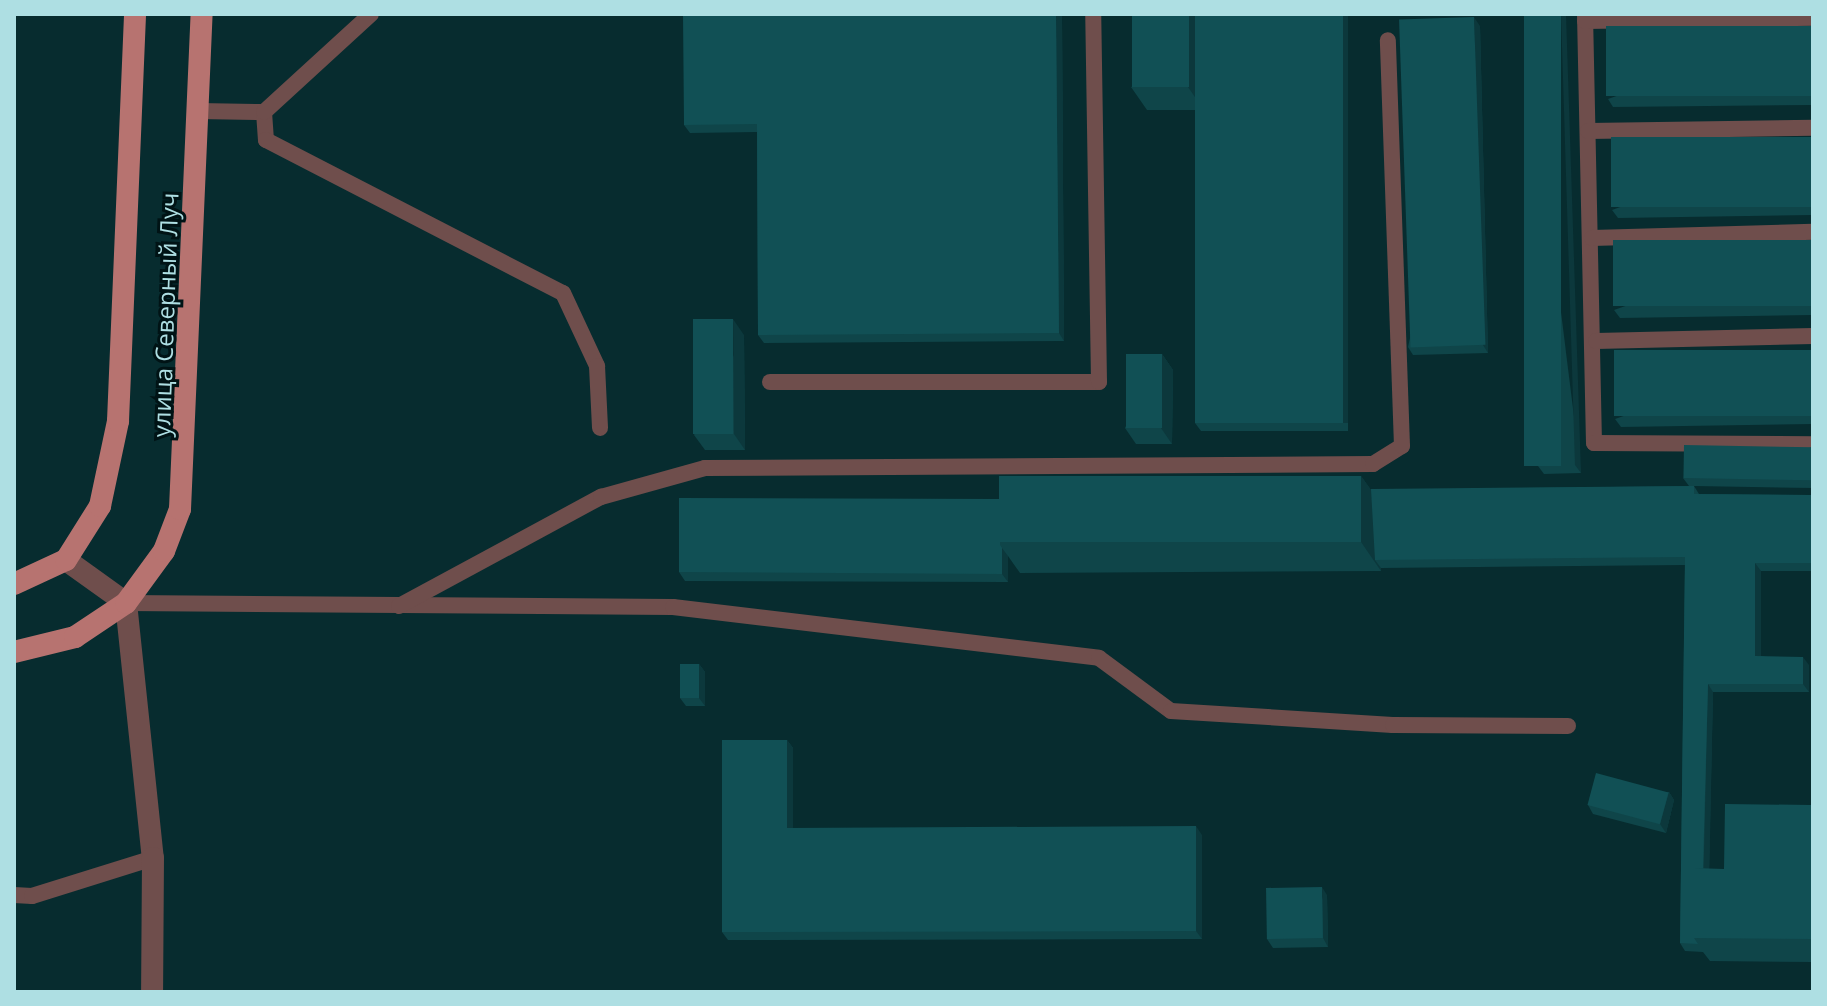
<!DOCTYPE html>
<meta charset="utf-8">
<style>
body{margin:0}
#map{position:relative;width:1827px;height:1006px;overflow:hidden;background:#072c2f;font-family:"Open Sans",sans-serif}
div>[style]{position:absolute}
.service>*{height:16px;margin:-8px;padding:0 8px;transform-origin:8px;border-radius:8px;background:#6f4e4c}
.minor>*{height:22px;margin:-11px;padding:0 11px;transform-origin:11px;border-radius:11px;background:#6f4e4c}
.primary>*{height:22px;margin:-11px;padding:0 11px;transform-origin:11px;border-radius:11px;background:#b77370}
.wall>*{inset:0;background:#0f4549}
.shaded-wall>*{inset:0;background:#0c383c;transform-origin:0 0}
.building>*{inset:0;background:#115055;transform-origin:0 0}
span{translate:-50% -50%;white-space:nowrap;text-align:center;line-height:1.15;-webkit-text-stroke:6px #001315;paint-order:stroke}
.street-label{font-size:24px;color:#aedfe3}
.frame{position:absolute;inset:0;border:16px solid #aedfe3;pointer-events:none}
</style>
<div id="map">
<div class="service">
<div style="left:1585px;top:14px;width:429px;rotate:88.8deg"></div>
<div style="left:1594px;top:443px;width:219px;rotate:0.3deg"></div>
<div style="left:1585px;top:21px;width:228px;rotate:-0.8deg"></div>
<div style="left:198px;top:111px;width:66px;rotate:0.9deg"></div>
<div style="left:264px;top:112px;width:28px;rotate:86deg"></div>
<div style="left:266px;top:140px;width:334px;rotate:27.3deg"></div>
<div style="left:563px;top:293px;width:81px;rotate:65deg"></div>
<div style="left:597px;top:366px;width:62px;rotate:87.2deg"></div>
<div style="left:264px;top:112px;width:145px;rotate:-42.5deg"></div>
<div style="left:1588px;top:131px;width:225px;rotate:-0.8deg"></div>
<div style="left:1592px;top:238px;width:221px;rotate:-1.6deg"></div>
<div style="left:1596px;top:341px;width:217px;rotate:-1.3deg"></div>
<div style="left:770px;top:382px;width:329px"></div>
<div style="left:1099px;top:382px;width:368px;rotate:-90.9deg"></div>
<div style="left:126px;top:603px;width:547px;rotate:0.42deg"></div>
<div style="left:673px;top:607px;width:429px;rotate:6.8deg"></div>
<div style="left:1099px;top:658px;width:89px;rotate:36.4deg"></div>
<div style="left:1171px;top:711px;width:222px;rotate:3.6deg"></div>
<div style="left:1393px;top:725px;width:175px;rotate:0.3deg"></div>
<div style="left:399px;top:606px;width:230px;rotate:-28.4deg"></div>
<div style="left:601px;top:497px;width:108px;rotate:-15.6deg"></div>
<div style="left:705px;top:468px;width:668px;rotate:-0.34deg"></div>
<div style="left:1373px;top:464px;width:34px;rotate:-32deg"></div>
<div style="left:1402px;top:446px;width:406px;rotate:-92deg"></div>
<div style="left:14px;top:895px;width:18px;rotate:3deg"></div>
<div style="left:32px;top:896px;width:127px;rotate:-17.4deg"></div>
</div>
<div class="minor">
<div style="left:66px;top:560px;width:74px;rotate:35.6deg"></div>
<div style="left:126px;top:603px;width:256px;rotate:84deg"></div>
<div style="left:153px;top:858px;width:134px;rotate:90.4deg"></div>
</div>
<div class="primary">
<div style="left:14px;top:584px;width:57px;rotate:-24.8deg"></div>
<div style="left:66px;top:560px;width:64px;rotate:-57.8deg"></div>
<div style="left:100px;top:506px;width:87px;rotate:-78deg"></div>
<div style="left:118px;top:421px;width:407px;rotate:-87.6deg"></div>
<div style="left:14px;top:652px;width:63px;rotate:-13.8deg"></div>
<div style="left:75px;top:637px;width:61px;rotate:-33.7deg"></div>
<div style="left:126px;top:603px;width:64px;rotate:-53.8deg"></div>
<div style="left:164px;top:551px;width:45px;rotate:-69.1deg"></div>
<div style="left:180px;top:509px;width:495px;rotate:-87.5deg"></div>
</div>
<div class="wall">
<div style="clip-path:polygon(1062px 14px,1064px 341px,764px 343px,758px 335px,757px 132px,690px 133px,684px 125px)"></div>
<div style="clip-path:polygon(1348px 14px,1348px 431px,1201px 431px,1195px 423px,1195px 110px,1147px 110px,1131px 87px)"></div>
<div style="clip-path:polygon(1524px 14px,1581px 473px,1544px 474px,1538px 466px)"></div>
<div style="clip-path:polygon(1480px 26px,1488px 353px,1413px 355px,1408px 347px)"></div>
<div style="clip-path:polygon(1813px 26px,1813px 105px,1613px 107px,1608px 99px)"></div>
<div style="clip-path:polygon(1813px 137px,1813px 215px,1618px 218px,1612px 210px)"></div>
<div style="clip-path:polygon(1813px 240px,1813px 315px,1620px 318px,1614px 310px)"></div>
<div style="clip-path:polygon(744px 335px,745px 450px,705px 450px,694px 435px)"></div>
<div style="clip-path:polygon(1813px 350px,1813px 424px,1621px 427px,1615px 419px)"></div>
<div style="clip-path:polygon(1162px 354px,1173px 370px,1172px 444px,1136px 444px,1125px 428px)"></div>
<div style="clip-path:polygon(1813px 447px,1813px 488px,1694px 486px,1699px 494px,1813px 495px,1813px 571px,1761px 571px,1761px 656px,1809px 665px,1809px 692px,1713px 692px,1709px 869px,1724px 869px,1811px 805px,1813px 807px,1813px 962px,1710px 961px,1703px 952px,1685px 951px,1680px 943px,1685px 565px,1381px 568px,1381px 571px,1020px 573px,1008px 556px,1008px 582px,685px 581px,679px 572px,1000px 499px,1361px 476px,1371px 490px,1689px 486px,1683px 478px)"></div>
<div style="clip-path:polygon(699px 664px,705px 672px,705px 706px,686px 706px,680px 698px)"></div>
<div style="clip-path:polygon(787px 740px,793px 748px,793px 828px,1202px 835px,1202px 939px,728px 940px,722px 932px)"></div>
<div style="clip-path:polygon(1669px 792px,1674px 800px,1666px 833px,1593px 814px,1588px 805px)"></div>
<div style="clip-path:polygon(1327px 895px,1328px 947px,1273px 948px,1267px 939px)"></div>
</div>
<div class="shaded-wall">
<div style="clip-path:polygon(1056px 14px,1062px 14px,1064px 341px,1059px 333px)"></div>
<div style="clip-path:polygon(1189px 14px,1205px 14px,1204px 110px,1188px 87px)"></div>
<div style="left:1343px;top:14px;width:5px;height:409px"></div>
<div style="clip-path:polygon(1561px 14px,1566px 14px,1581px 473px,1575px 465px)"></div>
<div style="clip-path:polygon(1474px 17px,1480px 26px,1488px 353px,1483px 345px)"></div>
<div style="clip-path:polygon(733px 319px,744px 335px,745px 450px,734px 434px)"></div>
<div style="clip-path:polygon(1162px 354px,1173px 370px,1172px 444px,1161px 428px)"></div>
<div style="clip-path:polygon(1361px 476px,1381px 504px,1375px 560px,1381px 568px,1381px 571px,1361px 542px)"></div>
<div style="clip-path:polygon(1002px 548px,1008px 556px,1008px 582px,1002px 574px)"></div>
<div style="clip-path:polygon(1755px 563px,1761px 571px,1761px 665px,1755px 656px)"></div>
<div style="clip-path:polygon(1803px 657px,1809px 665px,1809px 692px,1803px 684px)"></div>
<div style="clip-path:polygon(699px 664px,705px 672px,705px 706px,699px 698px)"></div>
<div style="clip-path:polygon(1708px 684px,1713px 692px,1708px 938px,1702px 938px)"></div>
<div style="clip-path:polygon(787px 740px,793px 748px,793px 836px,787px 828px)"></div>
<div style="clip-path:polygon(1669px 792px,1674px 800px,1666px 833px,1660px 824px)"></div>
<div style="left:1811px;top:805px;width:3px;height:34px;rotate:45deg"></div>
<div style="clip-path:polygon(1196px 826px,1202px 835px,1202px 939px,1196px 931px)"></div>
<div style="clip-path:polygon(1322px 887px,1327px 895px,1328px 947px,1323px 938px)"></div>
</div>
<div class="building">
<div style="clip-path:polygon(683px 14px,1056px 14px,1059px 333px,758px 335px,757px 124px,684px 125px)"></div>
<div style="left:1132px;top:14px;width:57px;height:73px"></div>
<div style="left:1195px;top:14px;width:148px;height:409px"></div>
<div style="left:1524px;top:14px;width:37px;height:452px"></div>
<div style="left:1474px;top:17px;width:328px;height:75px;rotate:88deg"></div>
<div style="left:1813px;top:26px;width:70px;height:207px;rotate:90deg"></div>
<div style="left:1813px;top:137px;width:70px;height:202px;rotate:90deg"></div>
<div style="left:1813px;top:240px;width:66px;height:200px;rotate:90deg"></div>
<div style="left:733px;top:319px;width:115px;height:40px;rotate:90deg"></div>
<div style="left:1813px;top:350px;width:66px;height:199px;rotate:90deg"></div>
<div style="left:1126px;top:354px;width:36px;height:74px"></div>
<div style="left:1684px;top:445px;width:129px;height:33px;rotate:1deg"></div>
<div style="left:1361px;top:476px;width:66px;height:362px;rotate:90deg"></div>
<div style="clip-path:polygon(1694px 486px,1694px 494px,1813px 495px,1813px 563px,1755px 563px,1755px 656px,1803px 657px,1803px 684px,1708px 684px,1703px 868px,1694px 868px,1694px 938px,1698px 944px,1680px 943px,1685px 557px,1375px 560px,1371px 489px)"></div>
<div style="clip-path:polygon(679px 498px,1000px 499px,1000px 545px,1002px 548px,1002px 574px,679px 572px)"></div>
<div style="left:680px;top:664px;width:19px;height:34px"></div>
<div style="clip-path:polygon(722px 740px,787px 740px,787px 828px,1196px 826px,1196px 931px,722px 932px)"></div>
<div style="left:1596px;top:773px;width:75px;height:33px;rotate:15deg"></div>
<div style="clip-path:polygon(1725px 804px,1811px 805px,1811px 839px,1813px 839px,1813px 939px,1694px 938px,1694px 868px,1724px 869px)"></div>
<div style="left:1322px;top:887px;width:51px;height:56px;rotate:89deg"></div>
</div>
<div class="street-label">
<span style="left:165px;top:315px;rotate:-88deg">улица Северный Луч</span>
</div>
<div class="frame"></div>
</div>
